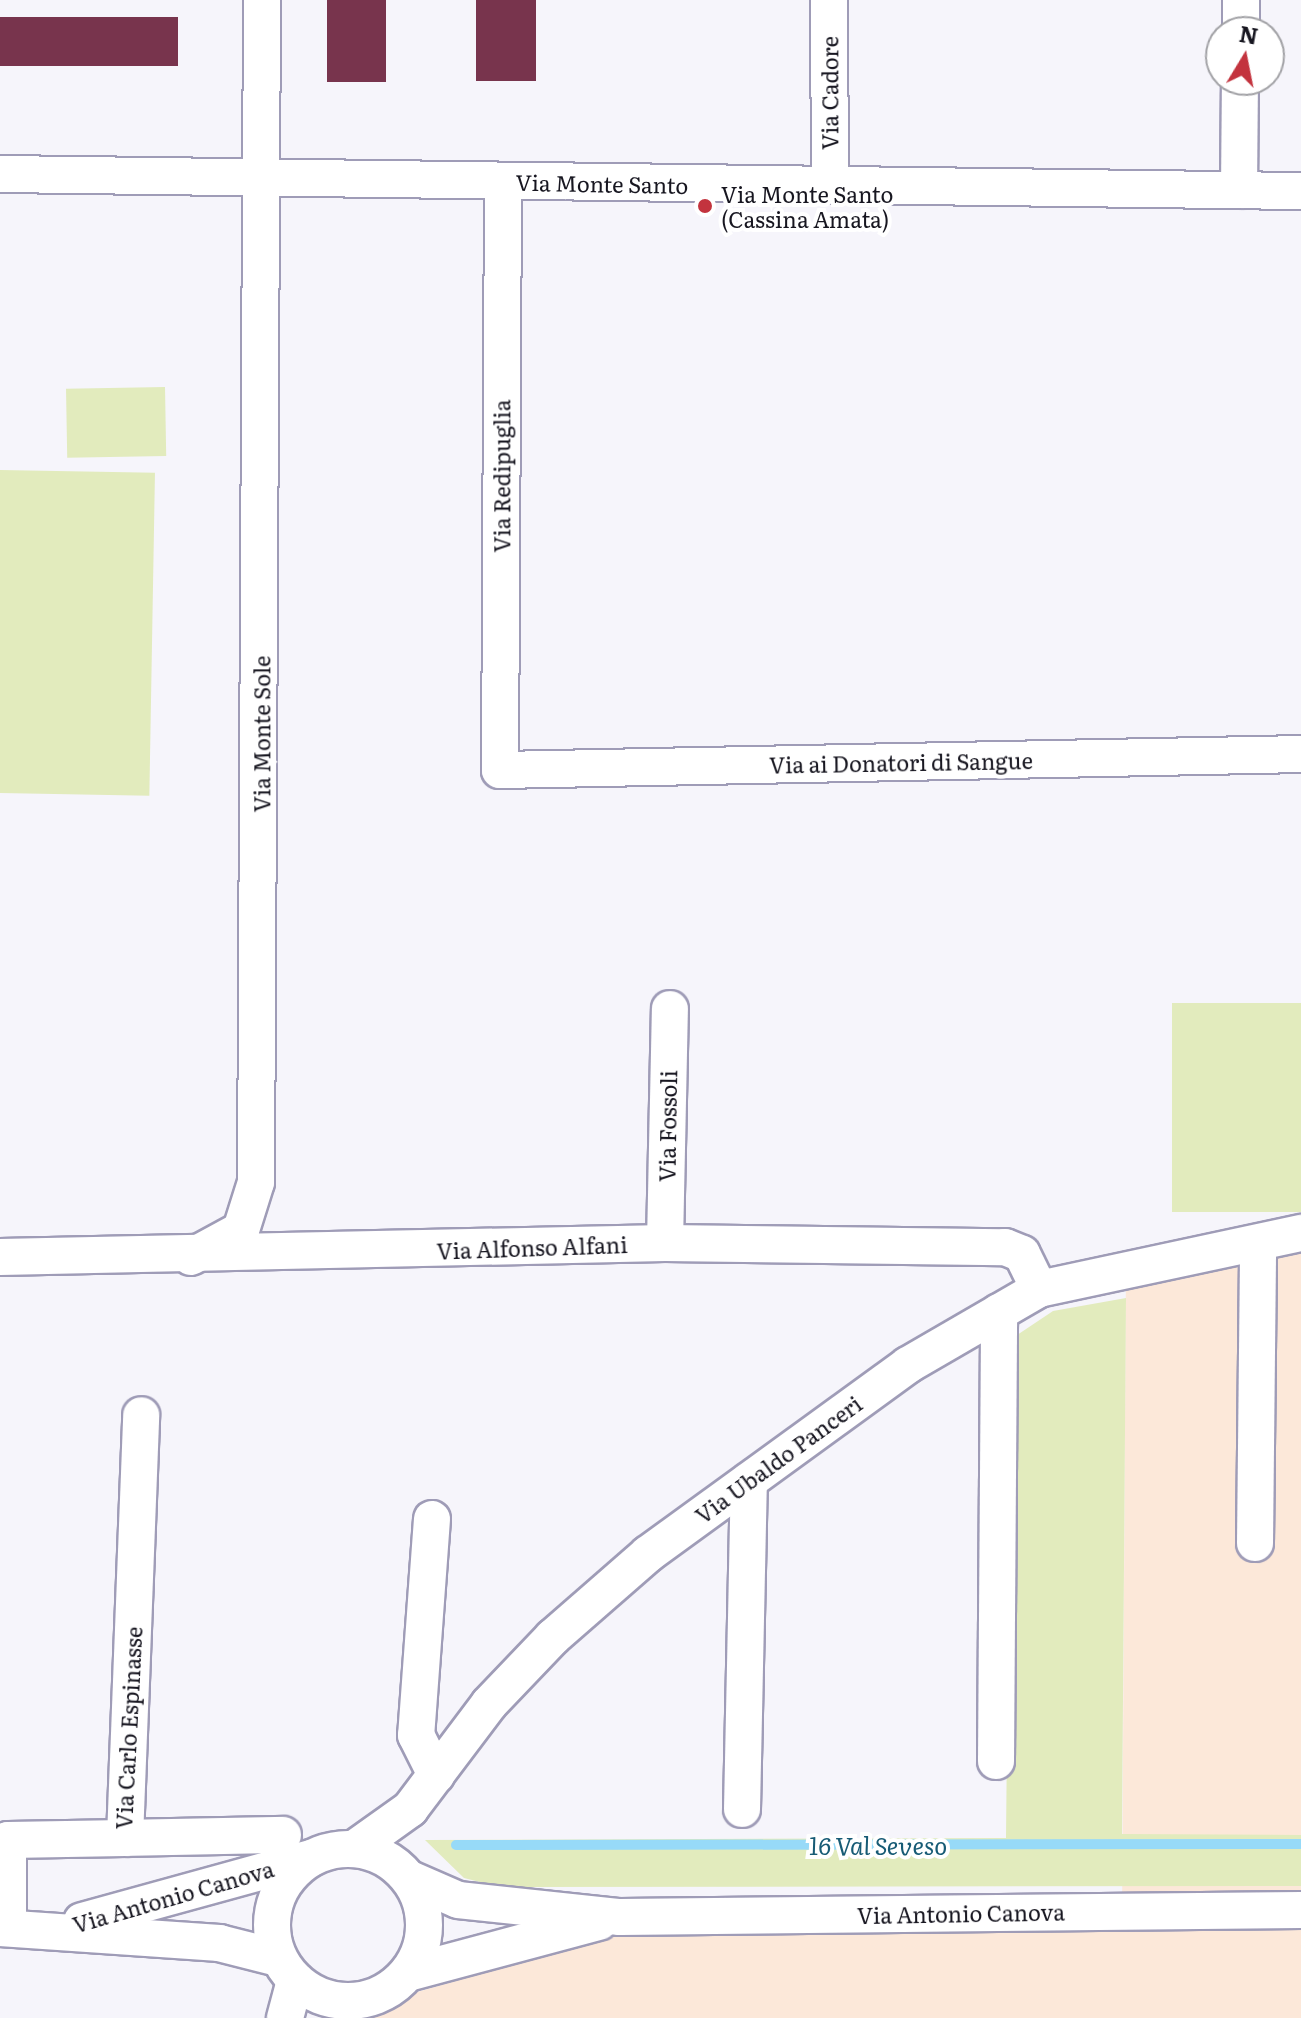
<!DOCTYPE html>
<style>
body{margin:0}
#map{position:relative;width:1301px;height:2018px;overflow:hidden;background:#f6f5fb;font-family:Literata,serif}
div>[style]{position:absolute}
.industrial>*{inset:0;background:#fce8d9}
.green>*{inset:0;background:#e2ebbd;transform-origin:0 0}
.stream>*{height:10px;margin:-5px;padding:0 5px;transform-origin:5px;border-radius:5px;background:#97daf8}
.building>*{inset:0;background:#78344d;transform-origin:0 0}
.roads{filter:drop-shadow(2px 0 #9f9cb7) drop-shadow(-2px 0 #9f9cb7) drop-shadow(0 2px #9f9cb7) drop-shadow(0 -2px #9f9cb7)}
.minor>*{height:36px;margin:-18px;padding:0 18px;transform-origin:18px;border-radius:18px;background:#fff}
.minor>.ring{margin:-18px;padding:0;box-sizing:content-box;background:none;border:36px solid #fff;border-radius:50%}
.dots>*{width:22px;height:22px;translate:-50% -50%;box-sizing:border-box;border:4px solid #fff;border-radius:50%}
span{translate:-50% -50%;white-space:nowrap;text-align:center;line-height:1.15;-webkit-text-stroke:8px #fff;paint-order:stroke}
.street-label{font-size:22px;color:#171620}
.poi-label{font-size:22px;color:#171620}
.left{translate:0 -50%;text-align:left}
.water-label{font-size:24px;color:#175b75;font-style:italic}
.north{position:absolute;left:1205px;top:16px;width:80px;height:80px;box-sizing:border-box;background:#fff;border:2px solid #a2a2a6;border-radius:50%;rotate:10deg;font-size:22px;font-weight:700;line-height:32px;text-align:center;color:#171620}
.north::after{content:'';display:block;margin:auto;width:28px;height:36px;background:#c3333e;clip-path:polygon(50% 0,100% 100%,50% 72%,0 100%)}
</style>
<div id="map">
<div class="industrial">
<div style="clip-path:polygon(1301px 1224px,1301px 2018px,355px 2018px,388px 2011px,414px 1993px,622px 1933px,1122px 1924px,1126px 1259px)"></div>
</div>
<div class="green">
<div style="left:165px;top:387px;width:69px;height:99px;rotate:89deg"></div>
<div style="left:0;top:470px;width:155px;height:323px;rotate:1deg"></div>
<div style="left:1301px;top:1003px;width:209px;height:129px;rotate:90deg"></div>
<div style="clip-path:polygon(1126px 1298px,1122px 1834px,1301px 1835px,1301px 1886px,500px 1887px,464px 1878px,425px 1840px,1006px 1838px,1011px 1339px,1053px 1311px)"></div>
</div>
<div class="stream">
<div style="left:456px;top:1845px;width:845px;rotate:-0.07deg"></div>
</div>
<div class="building">
<div style="left:327px;top:0;width:59px;height:82px"></div>
<div style="left:476px;top:0;width:60px;height:81px"></div>
<div style="left:0;top:17px;width:178px;height:49px"></div>
</div>
<div class="roads">
<div class="minor">
<div style="left:829px;top:0;width:185px;rotate:89.7deg"></div>
<div style="left:1241px;top:32px;width:32px;rotate:-90deg"></div>
<div style="left:0;top:174px;width:1301px;rotate:0.75deg"></div>
<div style="left:503px;top:182px;width:588px;rotate:90.29deg"></div>
<div style="left:500px;top:770px;width:801px;rotate:-1.14deg"></div>
<div style="left:1239px;top:190px;width:110px;rotate:-89.5deg"></div>
<div style="left:665px;top:1243px;width:234px;rotate:-88.8deg"></div>
<div style="left:0;top:1257px;width:665px;rotate:-1.21deg"></div>
<div style="left:665px;top:1243px;width:340px;rotate:0.7deg"></div>
<div style="left:1005px;top:1247px;width:18px;rotate:22deg"></div>
<div style="left:1022px;top:1254px;width:39px;rotate:64deg"></div>
<div style="left:191px;top:1257px;width:57px;rotate:-28.4deg"></div>
<div style="left:241px;top:1230px;width:50px;rotate:-72.6deg"></div>
<div style="left:256px;top:1182px;width:1182px;rotate:-89.71deg"></div>
<div style="left:432px;top:1519px;width:217px;rotate:94.2deg"></div>
<div style="left:416px;top:1735px;width:45px;rotate:63.4deg"></div>
<div style="left:1255px;top:1543px;width:297px;rotate:-89.4deg"></div>
<div style="left:996px;top:1761px;width:449px;rotate:-89.6deg"></div>
<div style="left:742px;top:1809px;width:328px;rotate:-88.8deg"></div>
<div style="left:125px;top:1838px;width:158px;rotate:-1.1deg"></div>
<div class="ring" style="left:272px;top:1849px;width:116px;height:116px"></div>
<div style="left:354px;top:1849px;width:69px;rotate:-35.5deg"></div>
<div style="left:410px;top:1809px;width:131px;rotate:-53deg"></div>
<div style="left:489px;top:1704px;width:93px;rotate:-46.3deg"></div>
<div style="left:553px;top:1637px;width:126px;rotate:-41.1deg"></div>
<div style="left:648px;top:1554px;width:321px;rotate:-36deg"></div>
<div style="left:908px;top:1365px;width:151px;rotate:-30.1deg"></div>
<div style="left:1039px;top:1289px;width:268px;rotate:-12.1deg"></div>
<div style="left:410px;top:1879px;width:52px;rotate:23.6deg"></div>
<div style="left:458px;top:1900px;width:163px;rotate:6deg"></div>
<div style="left:620px;top:1917px;width:681px;rotate:-0.59deg"></div>
<div style="left:82px;top:1921px;width:238px;rotate:-15.4deg"></div>
<div style="left:0;top:1928px;width:220px;rotate:3.9deg"></div>
<div style="left:219px;top:1943px;width:61px;rotate:14.3deg"></div>
<div style="left:8px;top:1928px;width:88px;rotate:-90deg"></div>
<div style="left:8px;top:1840px;width:117px;rotate:-1deg"></div>
<div style="left:125px;top:1838px;width:423px;rotate:-87.8deg"></div>
<div style="left:408px;top:1973px;width:198px;rotate:-15deg"></div>
<div style="left:285px;top:2018px;width:39px;rotate:-75deg"></div>
</div>
</div>
<div class="dots">
<div style="left:705px;top:206px;background:#c3333e"></div>
</div>
<div class="street-label">
<span style="left:829px;top:93px;rotate:-90deg">Via Cadore</span>
<span style="left:602px;top:183px;rotate:1deg">Via Monte Santo</span>
<span style="left:501px;top:476px;rotate:-90deg">Via Redipuglia</span>
<span style="left:261px;top:734px;rotate:-90deg">Via Monte Sole</span>
<span style="left:901px;top:762px;rotate:-1deg">Via ai Donatori di Sangue</span>
<span style="left:667px;top:1126px;rotate:-89deg">Via Fossoli</span>
<span style="left:532px;top:1247px;rotate:-2deg">Via Alfonso Alfani</span>
<span style="left:778px;top:1459px;rotate:-36deg">Via Ubaldo Panceri</span>
<span style="left:128px;top:1728px;rotate:-87deg">Via Carlo Espinasse</span>
<span style="left:173px;top:1896px;rotate:-16deg">Via Antonio Canova</span>
<span style="left:961px;top:1913px;rotate:-1deg">Via Antonio Canova</span>
</div>
<div class="poi-label">
<span class="left" style="left:721px;top:206px">Via Monte Santo<br>(Cassina Amata)</span>
</div>
<div class="water-label">
<span style="left:878px;top:1845px">16 Val Seveso</span>
</div>
<div class="north">N</div>
</div>
